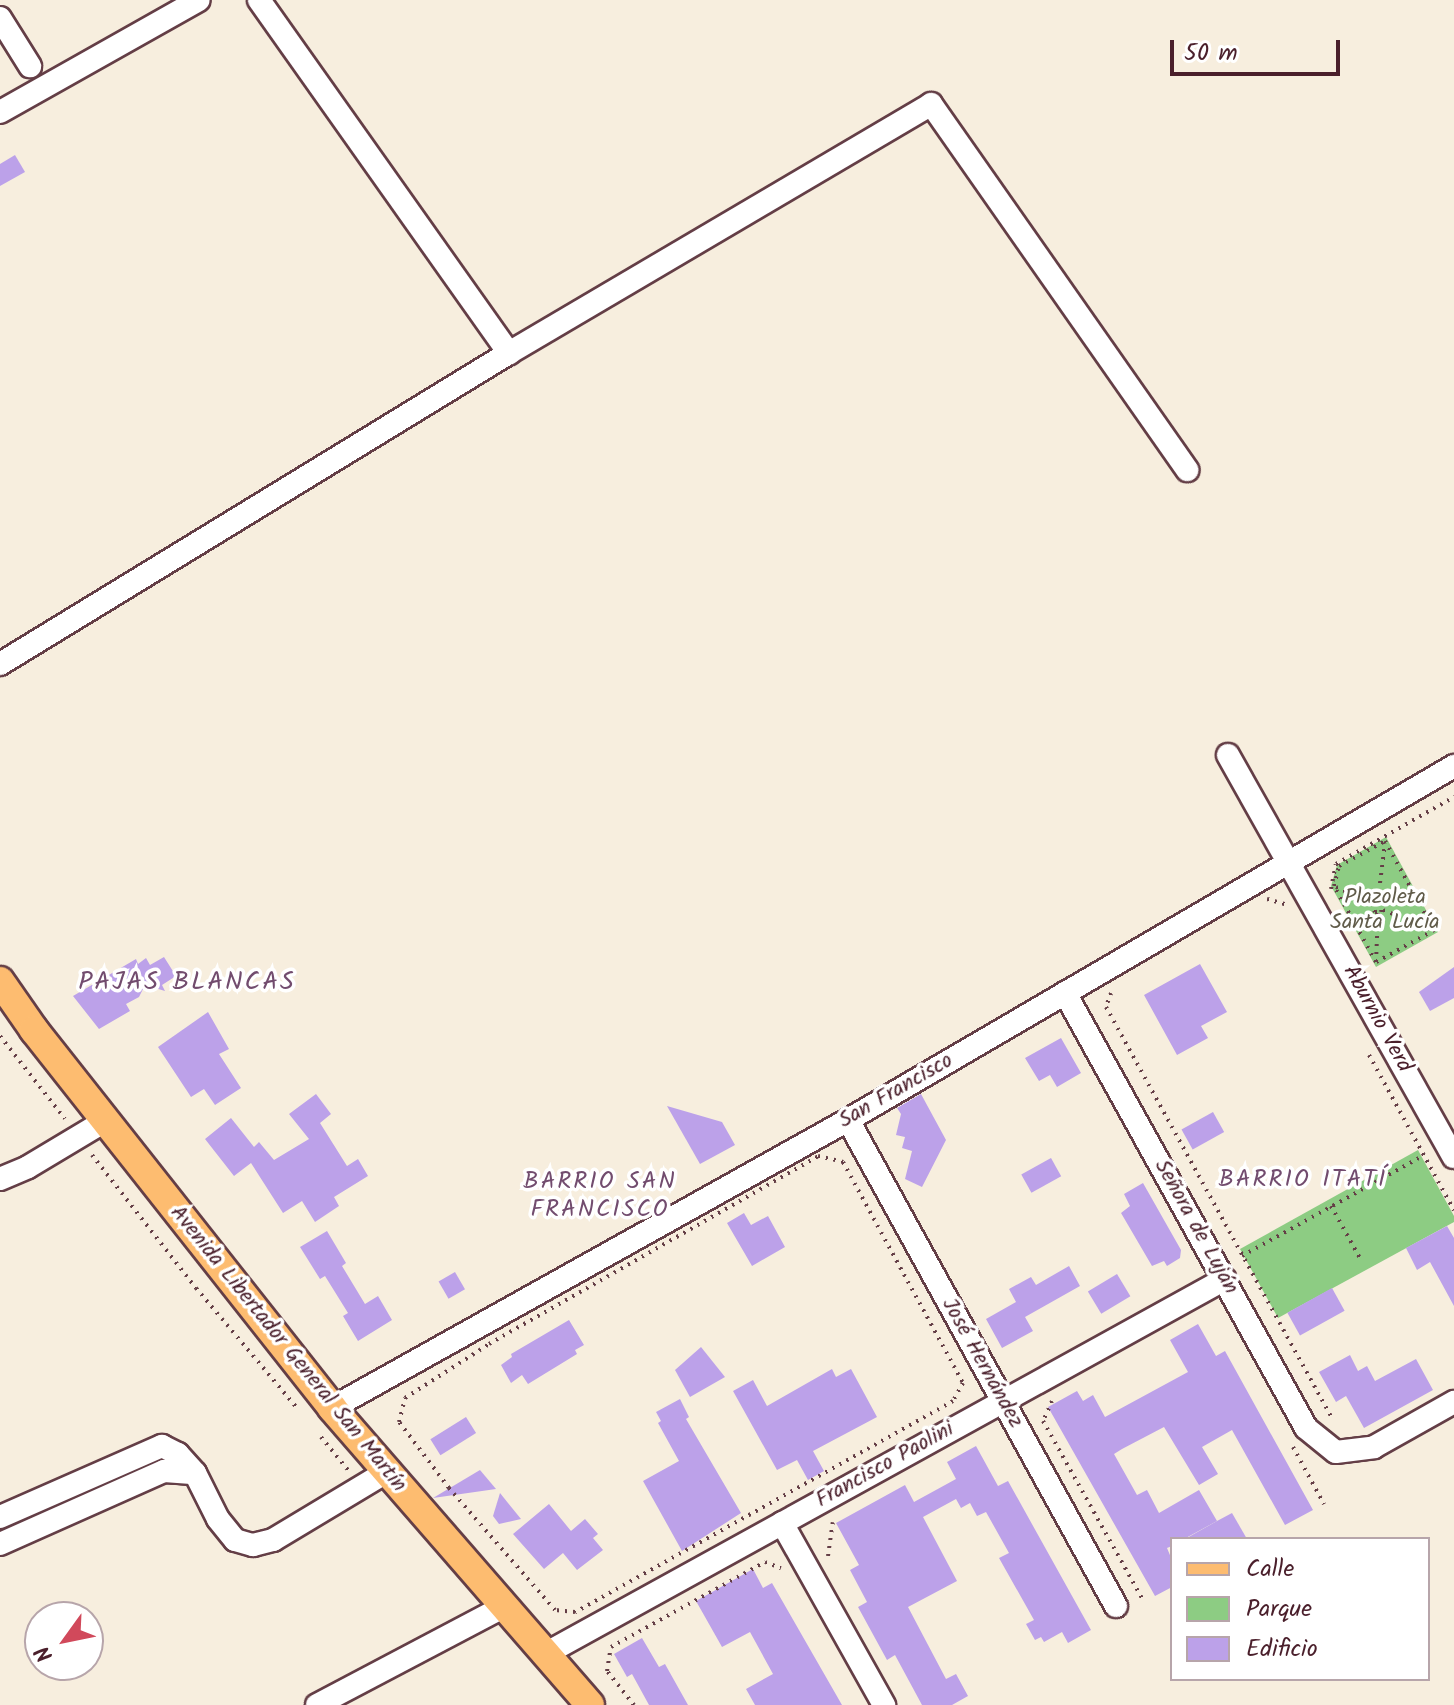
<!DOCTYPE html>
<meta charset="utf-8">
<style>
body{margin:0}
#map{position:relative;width:1454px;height:1705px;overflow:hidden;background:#f7eede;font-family:Kalam,sans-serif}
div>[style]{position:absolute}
.green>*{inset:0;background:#8dcc83}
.building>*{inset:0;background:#bca1e9;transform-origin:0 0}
.path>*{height:4px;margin-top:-2px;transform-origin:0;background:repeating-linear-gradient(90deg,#643e46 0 2px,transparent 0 8px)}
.roads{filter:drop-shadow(2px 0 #643e46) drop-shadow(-2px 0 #643e46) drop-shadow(0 2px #643e46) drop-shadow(0 -2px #643e46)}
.minor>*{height:22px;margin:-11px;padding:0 11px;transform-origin:11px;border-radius:11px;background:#fff}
.major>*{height:28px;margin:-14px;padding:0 14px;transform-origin:14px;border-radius:14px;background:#fdbc70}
span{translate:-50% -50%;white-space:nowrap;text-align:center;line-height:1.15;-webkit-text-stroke:7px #fff;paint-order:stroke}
.park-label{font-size:22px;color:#615c4a}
.street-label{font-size:22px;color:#4a1f2b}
.neighbourhood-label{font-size:24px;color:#724c6e;letter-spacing:2px}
.quarter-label{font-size:26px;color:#724c6e;letter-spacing:2px}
.legend{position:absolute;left:1170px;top:1537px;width:260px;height:144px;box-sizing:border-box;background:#fff;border:2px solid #b7a5aa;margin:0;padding:10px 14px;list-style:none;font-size:24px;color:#4a1f2b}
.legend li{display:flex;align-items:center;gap:16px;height:40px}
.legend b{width:40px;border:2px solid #b7a5aa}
.north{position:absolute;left:24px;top:1601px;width:80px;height:80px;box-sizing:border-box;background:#fff;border:2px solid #b7a5aa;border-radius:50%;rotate:237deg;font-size:22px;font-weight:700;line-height:32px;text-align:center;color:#4a1f2b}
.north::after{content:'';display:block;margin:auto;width:28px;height:36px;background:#d1495b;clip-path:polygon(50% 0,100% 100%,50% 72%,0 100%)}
.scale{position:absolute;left:1170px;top:40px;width:170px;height:36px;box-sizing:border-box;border:4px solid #4a1f2b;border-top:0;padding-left:10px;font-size:24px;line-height:28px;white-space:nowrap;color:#4a1f2b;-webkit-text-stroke:6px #fff;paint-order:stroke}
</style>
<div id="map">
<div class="green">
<div style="clip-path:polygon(1386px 837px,1438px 932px,1376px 967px,1331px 886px,1337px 865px)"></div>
<div style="clip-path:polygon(1418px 1150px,1454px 1216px,1454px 1222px,1278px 1318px,1240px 1249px)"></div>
</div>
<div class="building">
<div style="clip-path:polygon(15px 155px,25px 172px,0 186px,0 164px)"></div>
<div style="clip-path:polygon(164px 957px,176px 976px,162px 985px,165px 991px,145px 985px,139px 997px,126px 1004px,130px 1011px,99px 1029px,73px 996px,136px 959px,138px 964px,146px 958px,150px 965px)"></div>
<div style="clip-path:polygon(1200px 964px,1227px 1012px,1201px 1026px,1208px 1038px,1177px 1055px,1144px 995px)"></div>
<div style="clip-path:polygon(1454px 967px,1454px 998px,1430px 1011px,1419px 992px)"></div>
<div style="clip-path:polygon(208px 1012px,229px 1049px,219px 1054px,241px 1088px,215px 1105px,204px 1089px,191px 1097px,158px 1047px)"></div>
<div style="clip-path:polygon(1061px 1038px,1081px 1073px,1057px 1087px,1050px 1075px,1039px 1081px,1025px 1058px)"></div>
<div style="clip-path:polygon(316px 1094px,331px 1114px,320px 1123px,347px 1166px,358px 1159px,368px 1176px,334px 1197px,339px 1206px,315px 1222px,302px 1201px,283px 1213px,251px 1163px,234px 1176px,205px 1139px,231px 1118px,254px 1147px,259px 1142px,274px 1160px,309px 1139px,289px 1114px)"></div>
<div style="clip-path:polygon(921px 1094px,946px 1140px,922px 1187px,905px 1179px,912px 1151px,902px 1148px,905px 1137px,896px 1135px,901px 1114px,897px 1108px)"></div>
<div style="clip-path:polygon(667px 1106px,722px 1122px,735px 1145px,700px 1164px)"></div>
<div style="left:1213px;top:1112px;width:23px;height:36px;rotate:61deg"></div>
<div style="left:1051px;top:1158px;width:21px;height:34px;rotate:61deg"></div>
<div style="clip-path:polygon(1143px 1183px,1181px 1250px,1180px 1258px,1167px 1266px,1164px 1261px,1152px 1266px,1121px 1213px,1130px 1206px,1124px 1194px)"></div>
<div style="clip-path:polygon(744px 1213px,751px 1225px,768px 1216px,785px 1247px,752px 1266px,727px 1223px)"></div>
<div style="clip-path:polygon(1447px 1226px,1454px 1238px,1454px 1306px,1430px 1262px,1417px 1270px,1406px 1248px)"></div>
<div style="clip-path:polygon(327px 1231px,346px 1263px,342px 1266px,365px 1304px,378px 1296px,392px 1320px,358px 1341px,343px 1316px,348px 1313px,325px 1276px,320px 1279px,300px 1247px)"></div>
<div style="clip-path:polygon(1069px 1266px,1080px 1286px,1025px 1317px,1033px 1331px,1002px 1348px,986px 1319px,1016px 1302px,1009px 1289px,1031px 1277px,1036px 1285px)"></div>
<div style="left:455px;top:1272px;width:20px;height:19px;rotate:60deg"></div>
<div style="left:1117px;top:1274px;width:26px;height:34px;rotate:59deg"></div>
<div style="left:1332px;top:1288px;width:26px;height:51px;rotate:61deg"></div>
<div style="clip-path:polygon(569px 1320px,584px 1345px,575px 1350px,577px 1354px,528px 1384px,522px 1375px,511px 1383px,501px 1365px,512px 1357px,511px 1354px)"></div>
<div style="clip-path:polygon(1198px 1324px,1216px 1356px,1225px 1351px,1313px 1510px,1285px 1525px,1232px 1430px,1202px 1447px,1218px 1474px,1199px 1485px,1164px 1427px,1122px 1449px,1114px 1454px,1137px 1495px,1147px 1490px,1159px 1513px,1199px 1490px,1217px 1521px,1184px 1539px,1172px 1539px,1172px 1546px,1167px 1548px,1172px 1560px,1172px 1587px,1155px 1596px,1048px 1407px,1077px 1391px,1083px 1401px,1093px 1395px,1105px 1417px,1188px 1372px,1170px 1340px)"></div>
<div style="clip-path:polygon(701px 1347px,725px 1377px,690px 1397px,675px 1370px)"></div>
<div style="clip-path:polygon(1350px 1355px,1358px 1371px,1367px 1366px,1375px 1381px,1416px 1359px,1433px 1390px,1364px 1428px,1346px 1396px,1336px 1402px,1319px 1372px)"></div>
<div style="clip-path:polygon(832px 1369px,836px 1377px,851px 1369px,877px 1417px,813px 1451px,824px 1471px,808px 1480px,797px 1460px,777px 1470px,733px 1391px,753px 1380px,767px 1406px)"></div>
<div style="clip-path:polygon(680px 1399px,689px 1417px,686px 1419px,741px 1513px,682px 1551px,643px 1481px,679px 1461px,658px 1423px,661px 1421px,656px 1412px)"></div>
<div style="left:466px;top:1417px;width:19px;height:42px;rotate:58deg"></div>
<div style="clip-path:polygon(976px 1446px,998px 1486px,1008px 1481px,1091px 1630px,1068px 1643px,1062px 1632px,1044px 1642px,1041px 1637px,1035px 1640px,1026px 1624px,1034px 1620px,999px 1558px,1009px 1553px,986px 1512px,977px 1516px,970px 1503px,961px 1508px,956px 1499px,923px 1517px,957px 1581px,908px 1607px,946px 1679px,956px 1674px,968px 1696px,952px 1705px,922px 1705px,895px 1655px,887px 1660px,858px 1607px,867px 1602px,850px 1570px,859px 1565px,836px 1523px,905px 1485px,914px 1502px,956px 1479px,947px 1462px)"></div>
<div style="clip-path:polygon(480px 1470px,496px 1489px,433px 1498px)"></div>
<div style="clip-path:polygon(500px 1493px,521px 1519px,499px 1524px,493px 1516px)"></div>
<div style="clip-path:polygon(549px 1504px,571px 1531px,585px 1519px,598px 1534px,593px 1538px,603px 1550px,577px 1570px,563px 1553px,544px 1569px,513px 1534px)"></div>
<div style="clip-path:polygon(1232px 1513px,1247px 1539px,1185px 1539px,1217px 1521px)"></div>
<div style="clip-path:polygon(753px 1569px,763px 1588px,772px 1583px,842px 1705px,755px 1705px,746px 1689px,773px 1674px,750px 1632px,722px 1647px,696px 1601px)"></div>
<div style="clip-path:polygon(642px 1638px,659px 1667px,665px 1664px,688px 1705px,649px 1705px,632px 1674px,627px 1677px,614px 1654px)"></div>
</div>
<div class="path">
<div style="left:1385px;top:841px;width:102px;rotate:61.2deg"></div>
<div style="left:1434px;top:930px;width:66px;rotate:151.1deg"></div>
<div style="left:1376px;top:962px;width:87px;rotate:-118.9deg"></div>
<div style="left:1334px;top:886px;width:21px;rotate:-76deg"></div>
<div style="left:1339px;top:866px;width:52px;rotate:-28.5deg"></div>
<div style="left:1336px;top:887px;width:38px;rotate:25deg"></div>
<div style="left:1371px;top:903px;width:10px;rotate:66deg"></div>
<div style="left:1375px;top:912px;width:6px"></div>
<div style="left:1381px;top:912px;width:10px;rotate:-79deg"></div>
<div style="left:1383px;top:902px;width:6px;rotate:-149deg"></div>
<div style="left:1378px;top:899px;width:56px;rotate:-82.9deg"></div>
<div style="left:1331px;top:889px;width:25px;rotate:-79deg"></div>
<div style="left:1336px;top:864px;width:136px;rotate:-29.6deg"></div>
<div style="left:1267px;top:899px;width:19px;rotate:16deg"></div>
<div style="left:1383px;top:910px;width:54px;rotate:21.8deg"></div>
<div style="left:1376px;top:962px;width:49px;rotate:-87.7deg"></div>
<div style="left:1111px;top:993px;width:15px;rotate:110deg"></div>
<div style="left:1106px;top:1007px;width:468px;rotate:61.2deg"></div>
<div style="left:0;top:1036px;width:105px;rotate:51.9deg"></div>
<div style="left:1369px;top:1055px;width:177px;rotate:61.3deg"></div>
<div style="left:92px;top:1155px;width:169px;rotate:52deg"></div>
<div style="left:196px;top:1288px;width:158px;rotate:49.9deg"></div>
<div style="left:818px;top:1156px;width:26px;rotate:13deg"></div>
<div style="left:843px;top:1162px;width:251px;rotate:61.5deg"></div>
<div style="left:963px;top:1383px;width:21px;rotate:119deg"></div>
<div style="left:953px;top:1401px;width:433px;rotate:150.8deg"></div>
<div style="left:575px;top:1612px;width:20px;rotate:-174deg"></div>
<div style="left:555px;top:1610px;width:162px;rotate:-131deg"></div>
<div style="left:449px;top:1488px;width:83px;rotate:-127.1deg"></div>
<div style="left:399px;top:1422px;width:25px;rotate:-76deg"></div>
<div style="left:405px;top:1398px;width:100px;rotate:-32.7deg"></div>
<div style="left:489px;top:1344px;width:379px;rotate:-29.7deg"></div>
<div style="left:1331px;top:1206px;width:60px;rotate:60.9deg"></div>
<div style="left:1242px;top:1256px;width:208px;rotate:-29deg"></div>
<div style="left:1052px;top:1401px;width:22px;rotate:114deg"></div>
<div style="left:1043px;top:1421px;width:207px;rotate:60.8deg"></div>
<div style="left:321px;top:1437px;width:43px;rotate:50.7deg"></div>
<div style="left:1293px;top:1447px;width:65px;rotate:61.5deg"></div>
<div style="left:828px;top:1556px;width:34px;rotate:-82deg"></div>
<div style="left:634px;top:1705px;width:43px;rotate:-128.5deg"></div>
<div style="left:607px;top:1671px;width:24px;rotate:-81deg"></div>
<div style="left:611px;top:1647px;width:176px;rotate:-28.9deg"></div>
<div style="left:765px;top:1562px;width:17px;rotate:21deg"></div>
</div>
<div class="roads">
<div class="minor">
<div style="left:259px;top:0;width:433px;rotate:54.7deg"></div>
<div style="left:0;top:18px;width:57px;rotate:58deg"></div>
<div style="left:0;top:112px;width:228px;rotate:-29.4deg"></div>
<div style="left:0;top:664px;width:596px;rotate:-31.43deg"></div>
<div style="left:509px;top:353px;width:490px;rotate:-30.5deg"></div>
<div style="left:931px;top:104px;width:447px;rotate:55deg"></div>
<div style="left:1228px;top:755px;width:461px;rotate:60.7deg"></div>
<div style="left:1065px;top:993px;width:497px;rotate:61deg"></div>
<div style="left:1306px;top:1428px;width:38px;rotate:39deg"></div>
<div style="left:1336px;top:1452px;width:38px;rotate:-7deg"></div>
<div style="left:1374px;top:1447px;width:92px;rotate:-29.4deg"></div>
<div style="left:848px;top:1120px;width:555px;rotate:61.13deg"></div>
<div style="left:0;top:1179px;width:30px;rotate:-23deg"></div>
<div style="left:28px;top:1167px;width:90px;rotate:-30.9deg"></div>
<div style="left:332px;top:1408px;width:591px;rotate:-29.17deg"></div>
<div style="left:848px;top:1120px;width:702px;rotate:-30.29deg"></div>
<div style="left:0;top:1517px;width:177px;rotate:-23.7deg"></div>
<div style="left:162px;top:1446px;width:18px;rotate:27deg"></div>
<div style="left:178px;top:1454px;width:25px;rotate:48deg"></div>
<div style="left:195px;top:1473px;width:51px;rotate:63.4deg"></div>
<div style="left:218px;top:1519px;width:27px;rotate:51deg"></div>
<div style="left:235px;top:1540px;width:19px;rotate:16deg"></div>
<div style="left:253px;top:1545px;width:21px;rotate:-14deg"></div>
<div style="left:273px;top:1540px;width:134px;rotate:-31deg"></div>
<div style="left:782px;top:1523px;width:209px;rotate:60.7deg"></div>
<div style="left:0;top:1544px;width:180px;rotate:-24deg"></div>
<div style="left:164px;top:1471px;width:31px;rotate:4deg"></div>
<div style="left:547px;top:1653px;width:774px;rotate:-28.88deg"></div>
<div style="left:317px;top:1705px;width:210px;rotate:-27.8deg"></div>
</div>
<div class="major">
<div style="left:0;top:981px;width:60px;rotate:55.2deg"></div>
<div style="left:34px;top:1030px;width:481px;rotate:51.7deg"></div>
<div style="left:332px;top:1408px;width:393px;rotate:49deg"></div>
</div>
</div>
<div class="park-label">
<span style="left:1385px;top:910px">Plazoleta<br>Santa Lucía</span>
</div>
<div class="street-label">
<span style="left:1377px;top:1019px;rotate:61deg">Aburnio Verd</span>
<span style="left:896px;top:1091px;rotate:-30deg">San Francisco</span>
<span style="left:1196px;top:1227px;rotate:61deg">Señora de Luján</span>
<span style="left:288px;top:1349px;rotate:51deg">Avenida Libertador General San Martín</span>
<span style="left:982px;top:1363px;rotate:61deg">José Hernández</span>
<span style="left:885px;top:1465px;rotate:-29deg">Francisco Paolini</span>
</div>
<div class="neighbourhood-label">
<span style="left:1303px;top:1180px">BARRIO ITATÍ</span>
<span style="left:600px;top:1196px">BARRIO SAN<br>FRANCISCO</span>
</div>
<div class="quarter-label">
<span style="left:187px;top:983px">PAJAS BLANCAS</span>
</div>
<ul class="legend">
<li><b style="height:10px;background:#fdbc70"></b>Calle</li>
<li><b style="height:22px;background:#8dcc83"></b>Parque</li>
<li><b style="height:22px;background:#bca1e9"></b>Edificio</li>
</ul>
<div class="north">N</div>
<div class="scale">50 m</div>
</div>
